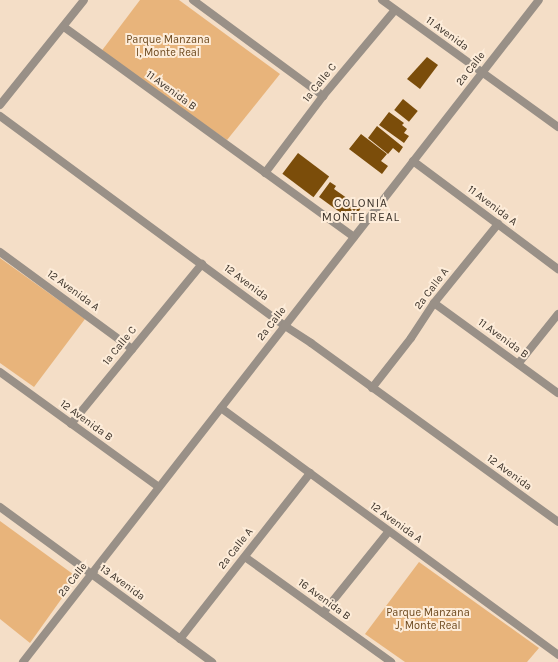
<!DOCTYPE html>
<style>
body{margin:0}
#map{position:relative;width:558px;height:662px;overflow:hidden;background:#f4dec7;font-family:Karla,sans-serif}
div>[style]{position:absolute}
.green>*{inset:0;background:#e8b47b}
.building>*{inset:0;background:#7b4d0a;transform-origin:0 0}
.minor>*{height:8px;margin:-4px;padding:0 4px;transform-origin:4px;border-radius:4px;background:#999087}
span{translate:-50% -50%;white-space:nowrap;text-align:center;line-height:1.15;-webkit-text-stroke:4px #fdecd9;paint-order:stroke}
.street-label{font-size:11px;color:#3c332a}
.park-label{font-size:11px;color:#6b471c}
.neighbourhood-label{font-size:12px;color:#3c332a;letter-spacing:1px}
</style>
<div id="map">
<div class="green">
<div style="clip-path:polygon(140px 0,179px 0,280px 74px,227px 140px,100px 53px)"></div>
<div style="clip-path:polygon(0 258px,85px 319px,34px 387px,0 363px)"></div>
<div style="clip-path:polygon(0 521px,77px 577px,30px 643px,0 619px)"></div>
<div style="clip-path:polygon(419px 562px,539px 648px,527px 662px,405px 662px,365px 634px)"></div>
</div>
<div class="building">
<div style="clip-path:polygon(427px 57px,438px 65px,420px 89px,407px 79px)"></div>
<div style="left:403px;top:99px;width:19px;height:14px;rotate:39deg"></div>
<div style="clip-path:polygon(389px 112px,404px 123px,402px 125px,407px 129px,404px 133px,409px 136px,404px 143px,379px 125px)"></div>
<div style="clip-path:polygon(377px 126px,403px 147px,399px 153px,393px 148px,388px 154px,368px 138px)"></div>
<div style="clip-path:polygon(361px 134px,387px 154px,381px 161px,388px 166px,382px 174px,349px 149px)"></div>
<div style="left:298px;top:153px;width:39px;height:26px;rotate:37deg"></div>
<div style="clip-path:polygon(330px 182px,336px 186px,334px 189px,361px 208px,352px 221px,319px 197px)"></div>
</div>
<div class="minor">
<div style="left:193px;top:0;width:162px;rotate:36.4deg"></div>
<div style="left:382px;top:0;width:217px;rotate:35.8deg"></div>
<div style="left:64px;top:27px;width:358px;rotate:35.9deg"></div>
<div style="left:0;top:105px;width:134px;rotate:-51.3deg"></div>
<div style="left:0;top:116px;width:354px;rotate:36.4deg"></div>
<div style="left:285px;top:326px;width:31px;rotate:33deg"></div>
<div style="left:311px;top:343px;width:305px;rotate:35.9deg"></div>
<div style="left:413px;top:161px;width:181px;rotate:36.7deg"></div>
<div style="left:265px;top:173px;width:96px;rotate:-53deg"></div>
<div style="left:323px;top:96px;width:112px;rotate:-50.1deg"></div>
<div style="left:0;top:252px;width:164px;rotate:36.3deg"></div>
<div style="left:434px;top:303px;width:153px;rotate:36deg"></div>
<div style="left:518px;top:364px;width:64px;rotate:-51.3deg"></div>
<div style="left:0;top:372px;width:196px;rotate:35.9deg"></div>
<div style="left:372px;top:388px;width:63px;rotate:-52deg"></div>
<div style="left:411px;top:338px;width:42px;rotate:-56.7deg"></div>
<div style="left:434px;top:303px;width:102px;rotate:-51deg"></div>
<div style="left:221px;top:408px;width:418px;rotate:36.2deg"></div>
<div style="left:71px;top:424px;width:207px;rotate:-50.7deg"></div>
<div style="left:0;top:507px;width:263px;rotate:36.2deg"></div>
<div style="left:245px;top:557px;width:180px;rotate:35.7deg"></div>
<div style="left:323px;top:613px;width:105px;rotate:-51.2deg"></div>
<div style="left:180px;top:639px;width:211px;rotate:-51.9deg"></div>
<div style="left:23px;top:662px;width:839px;rotate:-52.07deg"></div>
</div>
<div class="street-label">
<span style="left:447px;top:34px;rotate:36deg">11 Avenida</span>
<span style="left:471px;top:69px;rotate:-52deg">2a Calle</span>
<span style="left:320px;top:83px;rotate:-51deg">1a Calle C</span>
<span style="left:171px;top:91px;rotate:36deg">11 Avenida B</span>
<span style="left:492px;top:206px;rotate:37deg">11 Avenida A</span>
<span style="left:246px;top:283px;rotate:37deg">12 Avenida</span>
<span style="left:432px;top:289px;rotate:-53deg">2a Calle A</span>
<span style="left:73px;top:291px;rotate:36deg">12 Avenida A</span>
<span style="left:272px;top:324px;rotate:-52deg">2a Calle</span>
<span style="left:503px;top:339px;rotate:36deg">11 Avenida B</span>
<span style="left:120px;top:346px;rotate:-51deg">1a Calle C</span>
<span style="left:86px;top:421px;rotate:36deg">12 Avenida B</span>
<span style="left:509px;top:473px;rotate:36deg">12 Avenida</span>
<span style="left:396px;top:523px;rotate:36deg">12 Avenida A</span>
<span style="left:236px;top:549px;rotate:-52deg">2a Calle A</span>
<span style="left:73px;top:580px;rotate:-52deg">2a Calle</span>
<span style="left:122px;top:583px;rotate:36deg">13 Avenida</span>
<span style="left:324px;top:600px;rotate:36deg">16 Avenida B</span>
</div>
<div class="park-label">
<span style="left:168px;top:47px">Parque Manzana<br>I, Monte Real</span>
<span style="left:428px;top:620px">Parque Manzana<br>J, Monte Real</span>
</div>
<div class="neighbourhood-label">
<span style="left:361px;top:211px">COLONIA<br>MONTE REAL</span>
</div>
</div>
